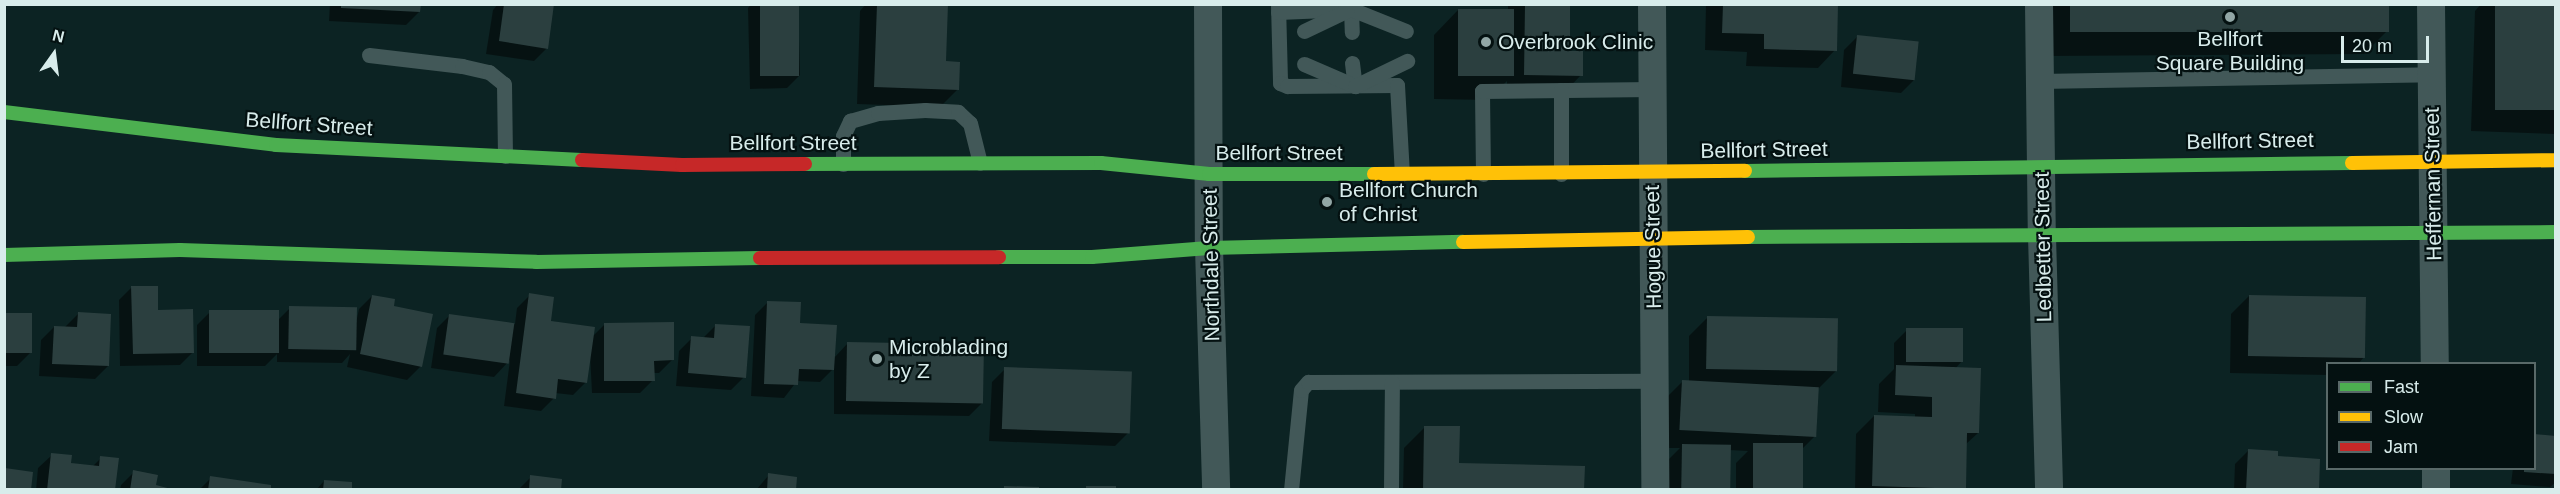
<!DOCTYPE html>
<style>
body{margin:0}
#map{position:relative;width:2560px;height:494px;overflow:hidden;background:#0c2323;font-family:Arial,sans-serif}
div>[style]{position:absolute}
.shadow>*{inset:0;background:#0007}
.building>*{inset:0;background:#2b3f3f;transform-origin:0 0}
.lane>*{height:15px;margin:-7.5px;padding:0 7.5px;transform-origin:7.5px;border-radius:7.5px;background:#425858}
.street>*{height:28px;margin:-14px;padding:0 14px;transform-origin:14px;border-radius:14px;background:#425858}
.fast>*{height:14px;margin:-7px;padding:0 7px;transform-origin:7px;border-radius:7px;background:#4caf50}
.slow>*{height:14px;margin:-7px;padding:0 7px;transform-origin:7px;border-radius:7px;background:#ffc107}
.jam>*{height:14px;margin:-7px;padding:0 7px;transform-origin:7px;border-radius:7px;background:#c62828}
.dots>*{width:16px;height:16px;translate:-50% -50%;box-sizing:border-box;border:3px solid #041111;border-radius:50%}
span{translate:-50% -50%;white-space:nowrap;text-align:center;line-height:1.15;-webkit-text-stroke:4.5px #041111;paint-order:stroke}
.poi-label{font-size:21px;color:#d8eceb}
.left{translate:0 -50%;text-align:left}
.street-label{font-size:21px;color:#d8eceb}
.frame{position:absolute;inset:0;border:6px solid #d8eceb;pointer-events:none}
.legend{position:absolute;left:2326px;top:362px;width:210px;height:108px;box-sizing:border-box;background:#041111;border:2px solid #596968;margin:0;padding:8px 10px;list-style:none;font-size:18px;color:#d8eceb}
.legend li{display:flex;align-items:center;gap:12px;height:30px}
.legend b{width:30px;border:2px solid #596968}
.north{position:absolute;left:24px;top:24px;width:60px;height:60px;-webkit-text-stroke:4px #041111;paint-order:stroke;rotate:14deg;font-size:16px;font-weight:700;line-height:24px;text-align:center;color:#d8eceb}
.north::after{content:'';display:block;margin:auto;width:21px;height:27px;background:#d8eceb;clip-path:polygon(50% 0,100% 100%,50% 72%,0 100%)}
.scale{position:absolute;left:2341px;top:36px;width:88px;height:27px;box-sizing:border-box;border:3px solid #d8eceb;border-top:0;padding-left:8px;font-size:18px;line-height:21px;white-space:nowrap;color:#d8eceb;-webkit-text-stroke:4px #041111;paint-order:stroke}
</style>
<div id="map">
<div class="shadow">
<div style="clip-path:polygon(330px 4px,419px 4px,419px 12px,406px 25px,329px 21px)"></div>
<div style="clip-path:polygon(498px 4px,553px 4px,547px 48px,534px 61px,486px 54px,493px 10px)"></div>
<div style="clip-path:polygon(751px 4px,798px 4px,800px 75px,787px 88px,750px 89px,748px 8px)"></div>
<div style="clip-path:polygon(866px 4px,946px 4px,945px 63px,958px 89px,940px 107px,857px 104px,860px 11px)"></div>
<div style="clip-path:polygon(1508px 4px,1569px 4px,1568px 52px,1581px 75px,1564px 93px,1507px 92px,1507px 81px,1488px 100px,1434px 99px,1434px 35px,1458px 10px,1508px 11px)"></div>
<div style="clip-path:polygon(1706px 4px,1836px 4px,1835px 50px,1818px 68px,1746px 66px,1747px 52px,1705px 50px)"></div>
<div style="clip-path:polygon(2046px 4px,2388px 4px,2388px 30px,2364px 54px,2047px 56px)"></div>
<div style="clip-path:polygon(2481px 4px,2556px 4px,2554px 134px,2471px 131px,2475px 11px)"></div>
<div style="clip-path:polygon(1857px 37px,1914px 80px,1901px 93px,1841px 87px,1844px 50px)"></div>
<div style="clip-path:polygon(132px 287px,193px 352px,180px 365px,120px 366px,119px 300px)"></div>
<div style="clip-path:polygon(530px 295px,549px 323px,592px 337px,605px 324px,672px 360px,659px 373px,653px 373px,653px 380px,640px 393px,592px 393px,590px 354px,586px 382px,573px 395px,555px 393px,554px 398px,541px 411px,504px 406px,510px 360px,494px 377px,431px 368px,437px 328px,450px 315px,515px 324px,517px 308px)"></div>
<div style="clip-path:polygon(372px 296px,392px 307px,431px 315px,420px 367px,407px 380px,347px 367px,350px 354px,342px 363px,277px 362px,277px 354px,265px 366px,197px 366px,197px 325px,210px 312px,278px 320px,290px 308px,356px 323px,359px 309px)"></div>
<div style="clip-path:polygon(2249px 296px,2364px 357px,2358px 364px,2328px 364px,2328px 375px,2230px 373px,2231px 314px)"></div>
<div style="clip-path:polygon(768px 302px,799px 325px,834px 358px,847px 344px,982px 403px,969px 416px,834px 414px,834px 368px,820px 382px,797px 381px,784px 398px,751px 396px,755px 315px)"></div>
<div style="clip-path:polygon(4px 314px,30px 353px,17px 366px,4px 366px)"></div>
<div style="clip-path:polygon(78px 314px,108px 366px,95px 379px,39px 376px,41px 340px,54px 327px,65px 327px)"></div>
<div style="clip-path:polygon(1707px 318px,1836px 371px,1818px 389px,1816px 435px,1802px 449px,1802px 490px,1736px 490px,1736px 463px,1748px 451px,1729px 450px,1729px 490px,1665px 490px,1665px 463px,1680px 448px,1663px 448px,1665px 399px,1683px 381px,1689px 382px,1689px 336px)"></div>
<div style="clip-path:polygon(716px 325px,744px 377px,731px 390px,676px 386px,679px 351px,692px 338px,702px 339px)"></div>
<div style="clip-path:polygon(1907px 330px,1962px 361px,1955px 369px,1978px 433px,1965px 445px,1963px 490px,1855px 490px,1856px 434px,1874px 416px,1915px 418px,1915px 414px,1878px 412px,1879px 384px,1894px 369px,1894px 343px)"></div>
<div style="clip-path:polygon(1005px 369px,1128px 433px,1115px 446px,989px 441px,992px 382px)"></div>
<div style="clip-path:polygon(1425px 427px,1458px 465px,1583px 490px,1403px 490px,1404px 448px)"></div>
<div style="clip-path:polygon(2556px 437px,2556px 482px,2550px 487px,2511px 484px,2513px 468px,2534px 468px)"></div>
<div style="clip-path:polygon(2248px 451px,2276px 458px,2317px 490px,2234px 490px,2235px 464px)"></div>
<div style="clip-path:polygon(52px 455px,69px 464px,92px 467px,101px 458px,114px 490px,36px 490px,38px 468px)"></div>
<div style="clip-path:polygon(134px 472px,154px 486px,173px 490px,120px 490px,121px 485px)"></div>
<div style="clip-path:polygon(769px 475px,795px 490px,756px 490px)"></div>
<div style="clip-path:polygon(531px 477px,559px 490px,518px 490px)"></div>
<div style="clip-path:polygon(211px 478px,269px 490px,199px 490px)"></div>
<div style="clip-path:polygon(324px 481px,351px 490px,316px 490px)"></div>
</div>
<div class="building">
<div style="clip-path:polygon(341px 4px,421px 4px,420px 12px,341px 8px)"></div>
<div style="clip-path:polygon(504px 4px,554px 4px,548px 49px,499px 41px)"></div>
<div style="clip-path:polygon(877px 4px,948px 4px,946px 61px,960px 62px,959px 90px,874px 87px)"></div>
<div style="clip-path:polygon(1525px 4px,1570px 4px,1570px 51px,1583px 51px,1583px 76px,1524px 75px)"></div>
<div style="clip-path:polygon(1723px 4px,1838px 4px,1837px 51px,1764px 49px,1764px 34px,1722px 33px)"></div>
<div style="left:2070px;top:4px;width:319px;height:28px"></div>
<div style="left:2495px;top:4px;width:61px;height:106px"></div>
<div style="left:760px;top:5px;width:39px;height:71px"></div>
<div style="left:1458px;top:9px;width:56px;height:67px"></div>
<div style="left:1857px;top:35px;width:62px;height:39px;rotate:6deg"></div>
<div style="clip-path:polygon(131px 286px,158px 286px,158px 310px,193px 309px,194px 353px,133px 354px)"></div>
<div style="clip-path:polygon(529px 293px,554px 297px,551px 321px,595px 327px,587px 383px,558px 379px,556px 399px,516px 393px)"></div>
<div style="clip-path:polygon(372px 295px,395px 299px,394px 306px,433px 314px,422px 367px,360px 354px)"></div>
<div style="left:2249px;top:295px;width:117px;height:61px;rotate:1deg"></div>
<div style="clip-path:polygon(767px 301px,801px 302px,800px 323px,837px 325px,834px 370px,799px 369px,798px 385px,764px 384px)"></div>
<div style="left:289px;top:306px;width:68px;height:43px;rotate:1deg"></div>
<div style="left:279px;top:310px;width:43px;height:70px;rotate:90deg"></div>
<div style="clip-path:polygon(78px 312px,111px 314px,109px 366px,52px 364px,54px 326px,77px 327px)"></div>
<div style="left:4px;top:313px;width:28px;height:40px"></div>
<div style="left:449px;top:314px;width:66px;height:41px;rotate:8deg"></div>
<div style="left:1707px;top:316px;width:131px;height:53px;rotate:1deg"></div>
<div style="clip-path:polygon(674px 322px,674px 360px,654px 361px,655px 381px,604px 381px,604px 323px)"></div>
<div style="clip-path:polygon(715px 324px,750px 326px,746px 378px,688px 373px,691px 336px,714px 338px)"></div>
<div style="left:1906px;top:328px;width:57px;height:34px"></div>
<div style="left:847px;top:342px;width:137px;height:59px;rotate:1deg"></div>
<div style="clip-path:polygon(1896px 365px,1981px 368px,1979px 433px,1967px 433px,1966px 489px,1872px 486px,1874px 415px,1932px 417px,1932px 397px,1895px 395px)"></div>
<div style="left:1004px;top:367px;width:128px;height:62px;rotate:2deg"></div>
<div style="left:1682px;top:380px;width:137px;height:50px;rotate:3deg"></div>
<div style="clip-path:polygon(1424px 426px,1460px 426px,1459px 463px,1585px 466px,1584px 490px,1423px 490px)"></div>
<div style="clip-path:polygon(2534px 434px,2556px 436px,2556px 474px,2524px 472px,2524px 468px,2534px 468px)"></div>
<div style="left:1753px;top:443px;width:50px;height:47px"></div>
<div style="left:1682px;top:444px;width:49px;height:46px;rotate:1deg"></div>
<div style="clip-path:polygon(2248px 449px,2278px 451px,2278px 456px,2320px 459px,2319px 490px,2246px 490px)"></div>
<div style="clip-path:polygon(51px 453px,72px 455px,71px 463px,99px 466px,100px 456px,119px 458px,115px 490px,47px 490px)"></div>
<div style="clip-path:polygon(5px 468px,33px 472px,31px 490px,5px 490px)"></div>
<div style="clip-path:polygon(133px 470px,158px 475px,156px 485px,175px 490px,130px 490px)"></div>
<div style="clip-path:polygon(768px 473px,797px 477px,796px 490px,767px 490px)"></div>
<div style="clip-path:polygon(530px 475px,562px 479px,561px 490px,529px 490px)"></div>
<div style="clip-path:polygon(210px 476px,271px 485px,271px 490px,208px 490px)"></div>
<div style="clip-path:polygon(324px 480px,352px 482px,352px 490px,323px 490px)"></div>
<div style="clip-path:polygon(1004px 486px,1039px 487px,1039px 490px,1004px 490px)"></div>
<div style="left:1086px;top:486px;width:30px;height:4px"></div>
</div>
<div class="lane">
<div style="left:1278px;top:4px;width:79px;rotate:88.5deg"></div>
<div style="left:1280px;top:83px;width:8px;rotate:23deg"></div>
<div style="left:1287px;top:86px;width:110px;rotate:-0.5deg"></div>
<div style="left:1397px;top:85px;width:89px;rotate:86.8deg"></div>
<div style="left:1351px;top:9px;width:23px;rotate:88deg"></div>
<div style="left:1278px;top:12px;width:73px;rotate:-2.4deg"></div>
<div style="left:1351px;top:9px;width:59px;rotate:21.8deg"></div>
<div style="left:1304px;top:31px;width:47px;rotate:-25.5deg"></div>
<div style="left:369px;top:55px;width:94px;rotate:6.7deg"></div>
<div style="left:462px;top:66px;width:28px;rotate:13deg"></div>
<div style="left:489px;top:72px;width:19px;rotate:39deg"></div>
<div style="left:504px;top:84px;width:72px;rotate:89.2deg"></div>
<div style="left:1352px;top:63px;width:23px;rotate:83deg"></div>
<div style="left:1304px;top:64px;width:56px;rotate:23.3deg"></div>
<div style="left:1355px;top:86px;width:58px;rotate:-25.7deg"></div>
<div style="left:2039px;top:81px;width:393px;rotate:-1deg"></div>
<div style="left:843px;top:164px;width:28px;rotate:-90deg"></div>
<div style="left:843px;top:136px;width:17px;rotate:-65deg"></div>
<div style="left:850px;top:121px;width:29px;rotate:-16deg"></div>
<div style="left:878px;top:113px;width:47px;rotate:-3.7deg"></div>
<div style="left:925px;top:110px;width:33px;rotate:3deg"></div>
<div style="left:958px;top:112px;width:16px;rotate:43deg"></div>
<div style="left:970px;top:123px;width:41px;rotate:76deg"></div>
<div style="left:1483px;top:174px;width:83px;rotate:-90.7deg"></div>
<div style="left:1482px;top:91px;width:171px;rotate:-0.7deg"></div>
<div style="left:1561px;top:174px;width:84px;rotate:-90deg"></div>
<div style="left:1291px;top:490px;width:100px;rotate:-84.3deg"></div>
<div style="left:1301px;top:390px;width:11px;rotate:-49deg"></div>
<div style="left:1308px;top:382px;width:345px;rotate:-0.2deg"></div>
<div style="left:1391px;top:490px;width:108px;rotate:-89.5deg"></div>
</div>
<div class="street">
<div style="left:1208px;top:4px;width:244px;rotate:89.8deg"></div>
<div style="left:1209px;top:248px;width:242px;rotate:88.3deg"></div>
<div style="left:1652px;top:4px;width:486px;rotate:89.6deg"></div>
<div style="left:2039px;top:4px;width:232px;rotate:89.3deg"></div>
<div style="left:2042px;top:236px;width:254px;rotate:88.4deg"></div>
<div style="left:2431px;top:4px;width:360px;rotate:89.4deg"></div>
<div style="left:2436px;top:468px;width:22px;rotate:90deg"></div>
</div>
<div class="fast">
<div style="left:4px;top:112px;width:274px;rotate:6.9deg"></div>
<div style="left:276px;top:145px;width:306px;rotate:2.8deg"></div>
<div style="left:805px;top:164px;width:296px;rotate:-0.2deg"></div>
<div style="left:1101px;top:163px;width:109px;rotate:5.8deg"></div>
<div style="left:1209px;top:174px;width:165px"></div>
<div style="left:1745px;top:171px;width:607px;rotate:-0.76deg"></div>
<div style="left:1748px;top:237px;width:808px;rotate:-0.35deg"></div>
<div style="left:4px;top:255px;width:176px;rotate:-1.6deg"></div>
<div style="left:180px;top:250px;width:356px;rotate:1.9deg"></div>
<div style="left:536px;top:262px;width:224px;rotate:-1deg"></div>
<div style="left:999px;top:257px;width:93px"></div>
<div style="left:1092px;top:257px;width:117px;rotate:-4.4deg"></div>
<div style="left:1209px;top:248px;width:254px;rotate:-1.4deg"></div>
</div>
<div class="slow">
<div style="left:2352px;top:163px;width:204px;rotate:-0.8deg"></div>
<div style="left:1374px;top:174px;width:371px;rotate:-0.5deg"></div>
<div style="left:1463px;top:242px;width:285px;rotate:-1deg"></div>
</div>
<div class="jam">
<div style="left:582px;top:160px;width:100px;rotate:2.9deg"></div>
<div style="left:682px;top:165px;width:123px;rotate:-0.5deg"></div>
<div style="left:760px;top:258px;width:239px;rotate:-0.2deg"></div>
</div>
<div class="dots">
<div style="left:2230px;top:17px;background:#91a6a5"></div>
<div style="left:1486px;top:42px;background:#91a6a5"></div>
<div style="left:1327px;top:202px;background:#91a6a5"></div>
<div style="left:877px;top:359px;background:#91a6a5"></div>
</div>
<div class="poi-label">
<span style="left:2230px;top:51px">Bellfort<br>Square Building</span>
<span class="left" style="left:1498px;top:42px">Overbrook Clinic</span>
<span class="left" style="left:1339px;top:202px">Bellfort Church<br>of Christ</span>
<span class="left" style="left:889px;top:359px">Microblading<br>by Z</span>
</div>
<div class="street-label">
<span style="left:309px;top:124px;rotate:4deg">Bellfort Street</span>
<span style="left:2250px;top:141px;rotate:-1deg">Bellfort Street</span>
<span style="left:793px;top:143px">Bellfort Street</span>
<span style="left:1764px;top:150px;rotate:-1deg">Bellfort Street</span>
<span style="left:1279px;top:153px">Bellfort Street</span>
<span style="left:2433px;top:184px;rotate:-91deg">Heffernan Street</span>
<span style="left:1653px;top:247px;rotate:-91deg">Hogue Street</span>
<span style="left:2043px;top:247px;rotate:-91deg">Ledbetter Street</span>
<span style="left:1211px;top:265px;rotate:-91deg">Northdale Street</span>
</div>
<div class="frame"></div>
<ul class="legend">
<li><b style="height:8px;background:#4caf50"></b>Fast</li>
<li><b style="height:8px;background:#ffc107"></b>Slow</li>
<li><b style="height:8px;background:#c62828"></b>Jam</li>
</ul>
<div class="north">N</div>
<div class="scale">20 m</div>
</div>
